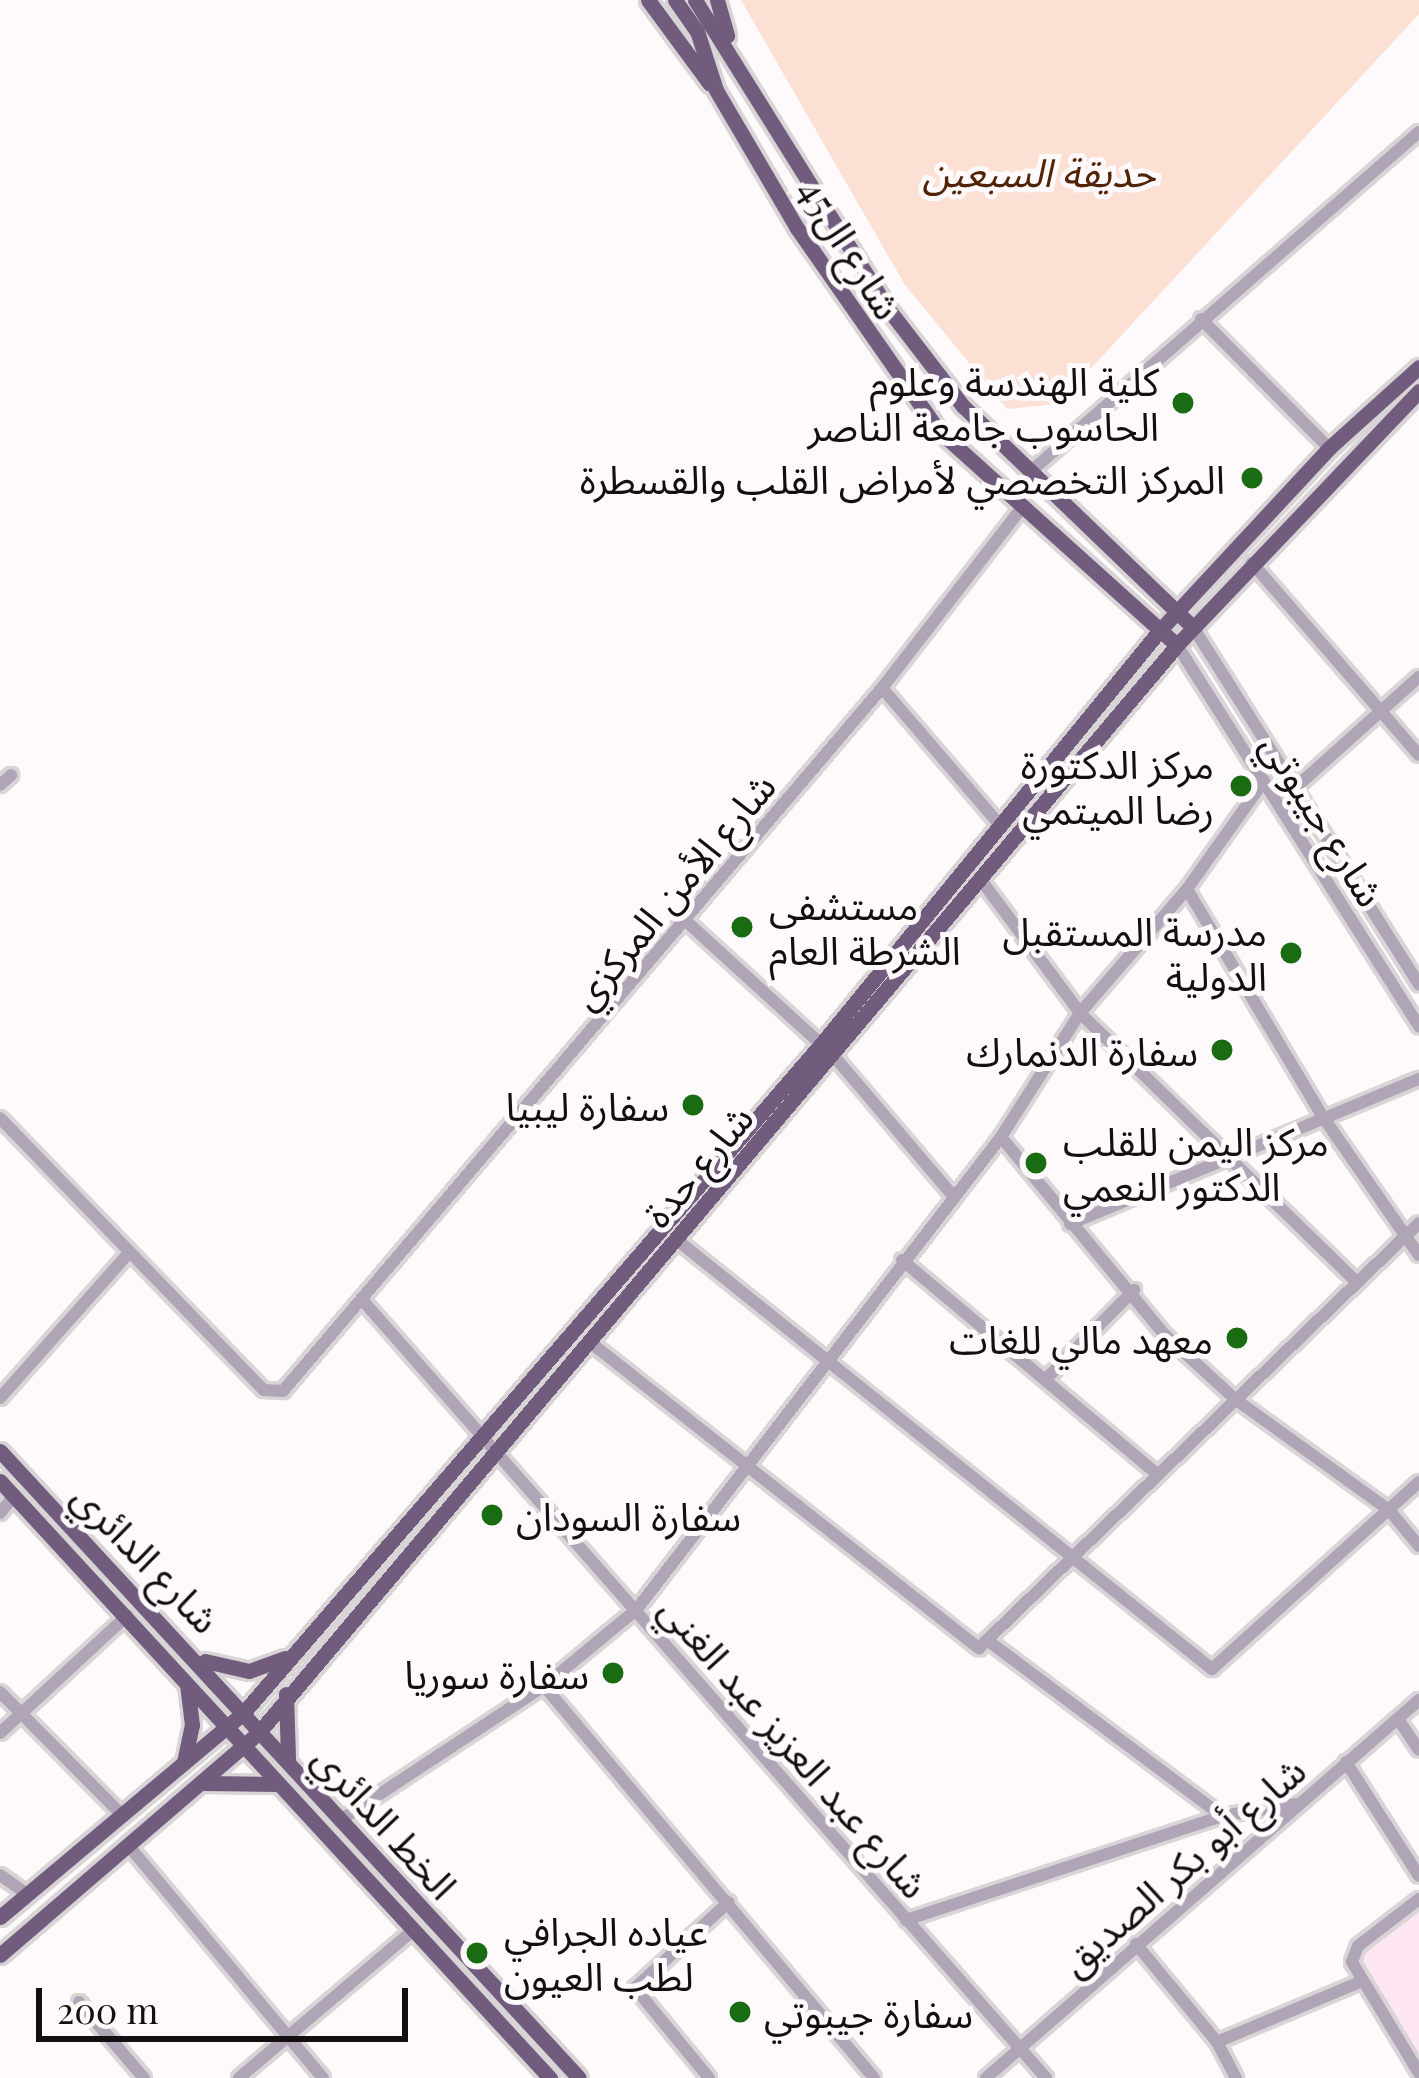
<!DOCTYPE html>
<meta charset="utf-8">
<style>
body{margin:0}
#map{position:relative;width:1419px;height:2078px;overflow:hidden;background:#fefafc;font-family:"Playfair Display","Noto Sans Arabic",serif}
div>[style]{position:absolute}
.built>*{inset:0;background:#fee7f3}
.green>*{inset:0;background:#fbe0d3}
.roads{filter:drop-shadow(3px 0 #d9d4d6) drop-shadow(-3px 0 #d9d4d6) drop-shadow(0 3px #d9d4d6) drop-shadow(0 -3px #d9d4d6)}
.minor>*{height:12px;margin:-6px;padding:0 6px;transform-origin:6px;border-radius:6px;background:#b0a4b7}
.major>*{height:15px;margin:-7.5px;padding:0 7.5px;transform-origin:7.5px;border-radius:7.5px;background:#725c7e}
.dots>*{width:33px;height:33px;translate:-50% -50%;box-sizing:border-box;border:6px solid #fefafc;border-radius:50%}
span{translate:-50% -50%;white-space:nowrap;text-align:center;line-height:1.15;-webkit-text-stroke:10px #fefafc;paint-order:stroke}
.park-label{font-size:39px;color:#512307;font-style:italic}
.street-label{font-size:39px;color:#140d11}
.poi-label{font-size:39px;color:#140d11}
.right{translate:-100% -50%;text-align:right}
.left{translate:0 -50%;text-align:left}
.scale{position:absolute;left:36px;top:1988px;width:372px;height:54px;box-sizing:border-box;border:6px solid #140d11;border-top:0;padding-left:15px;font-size:36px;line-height:42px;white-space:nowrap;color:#140d11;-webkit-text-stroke:9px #fefafc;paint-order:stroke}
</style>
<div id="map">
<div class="built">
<div style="clip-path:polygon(1419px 1908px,1419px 2057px,1358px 1954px)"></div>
</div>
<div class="green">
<div style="clip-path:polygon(741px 0,1419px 0,1419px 14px,1058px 404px,1007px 409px,905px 285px)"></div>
</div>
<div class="roads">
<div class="minor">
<div style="left:1201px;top:319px;width:182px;rotate:45.2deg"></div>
<div style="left:1029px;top:473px;width:518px;rotate:-41.17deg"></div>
<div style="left:1252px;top:563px;width:254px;rotate:49deg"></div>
<div style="left:1193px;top:627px;width:423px;rotate:57.7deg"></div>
<div style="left:1177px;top:645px;width:452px;rotate:57.6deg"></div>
<div style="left:882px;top:688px;width:179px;rotate:49.3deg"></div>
<div style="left:0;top:785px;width:15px;rotate:-42deg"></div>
<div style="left:1294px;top:789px;width:168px;rotate:-41.9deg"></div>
<div style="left:981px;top:880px;width:166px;rotate:53.3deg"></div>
<div style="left:1080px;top:1013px;width:386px;rotate:44.2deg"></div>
<div style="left:1187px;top:889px;width:265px;rotate:59.2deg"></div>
<div style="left:1323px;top:1117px;width:168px;rotate:55.2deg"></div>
<div style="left:686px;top:921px;width:199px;rotate:42.4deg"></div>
<div style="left:833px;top:1055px;width:185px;rotate:49.6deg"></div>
<div style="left:0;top:1118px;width:379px;rotate:45.9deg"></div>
<div style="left:264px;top:1390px;width:19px;rotate:3deg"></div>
<div style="left:283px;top:1391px;width:924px;rotate:-49.57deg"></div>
<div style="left:882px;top:688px;width:225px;rotate:-52.2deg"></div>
<div style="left:1001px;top:1137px;width:256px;rotate:50.4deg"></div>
<div style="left:1164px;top:1334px;width:96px;rotate:42.5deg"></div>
<div style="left:1235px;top:1399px;width:190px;rotate:35.8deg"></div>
<div style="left:1389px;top:1510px;width:47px;rotate:50.2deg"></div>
<div style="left:1070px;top:1224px;width:378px;rotate:-22.6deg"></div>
<div style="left:677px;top:1240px;width:686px;rotate:38.73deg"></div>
<div style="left:1212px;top:1669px;width:279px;rotate:-42.1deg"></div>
<div style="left:902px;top:1260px;width:333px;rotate:40deg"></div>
<div style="left:365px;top:1303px;width:1032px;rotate:48.69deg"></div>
<div style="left:591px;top:1343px;width:494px;rotate:38.2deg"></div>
<div style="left:979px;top:1648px;width:11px;rotate:-45deg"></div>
<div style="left:987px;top:1640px;width:294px;rotate:36.8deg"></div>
<div style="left:1045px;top:1380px;width:127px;rotate:-45.3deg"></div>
<div style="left:0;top:1398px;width:193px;rotate:-48.4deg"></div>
<div style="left:0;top:1513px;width:22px;rotate:-51deg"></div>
<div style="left:987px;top:1640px;width:600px;rotate:-43.99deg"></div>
<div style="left:544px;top:1686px;width:512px;rotate:49.91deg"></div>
<div style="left:0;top:1692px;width:175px;rotate:45.2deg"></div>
<div style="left:1398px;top:1719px;width:37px;rotate:56deg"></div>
<div style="left:0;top:1733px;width:173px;rotate:-42.7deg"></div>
<div style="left:1346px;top:1762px;width:135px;rotate:57.4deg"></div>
<div style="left:339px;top:1821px;width:245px;rotate:-33.4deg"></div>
<div style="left:544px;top:1686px;width:121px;rotate:-39.6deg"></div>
<div style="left:637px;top:1609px;width:596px;rotate:-52.36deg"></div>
<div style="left:1001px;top:1137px;width:147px;rotate:-57.5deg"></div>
<div style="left:1080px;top:1013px;width:164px;rotate:-49.2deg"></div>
<div style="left:1187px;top:889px;width:133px;rotate:-54.5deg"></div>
<div style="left:128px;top:1845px;width:304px;rotate:50.1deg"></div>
<div style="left:0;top:1875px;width:32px;rotate:35deg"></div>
<div style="left:1419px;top:1899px;width:77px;rotate:142.4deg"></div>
<div style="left:1358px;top:1946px;width:17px;rotate:111deg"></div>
<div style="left:1352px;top:1962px;width:130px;rotate:58.9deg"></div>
<div style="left:906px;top:1920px;width:333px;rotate:-18.2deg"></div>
<div style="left:1222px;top:1816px;width:74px;rotate:-9.3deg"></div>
<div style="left:1136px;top:1944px;width:127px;rotate:50.4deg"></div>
<div style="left:1217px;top:2042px;width:41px;rotate:62.2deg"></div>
<div style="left:79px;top:2002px;width:100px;rotate:49.5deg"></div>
<div style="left:1217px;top:2042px;width:157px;rotate:-22.8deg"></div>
<div style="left:239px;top:2078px;width:224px;rotate:-40.3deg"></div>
<div style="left:709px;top:2078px;width:117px;rotate:-129.4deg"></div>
<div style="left:635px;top:1988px;width:127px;rotate:-42.5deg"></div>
<div style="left:986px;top:2078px;width:575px;rotate:-41.12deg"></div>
</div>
<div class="major">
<div style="left:648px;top:0;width:104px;rotate:53.6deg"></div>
<div style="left:675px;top:0;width:38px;rotate:55deg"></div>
<div style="left:697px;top:31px;width:62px;rotate:72.1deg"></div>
<div style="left:716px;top:90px;width:160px;rotate:59.6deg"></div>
<div style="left:797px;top:228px;width:246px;rotate:55.1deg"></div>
<div style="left:938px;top:430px;width:321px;rotate:42deg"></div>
<div style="left:695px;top:0;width:366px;rotate:58deg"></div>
<div style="left:889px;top:310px;width:121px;rotate:52.4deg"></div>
<div style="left:963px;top:406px;width:319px;rotate:43.9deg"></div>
<div style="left:717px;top:0;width:37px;rotate:74deg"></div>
<div style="left:0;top:1451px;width:853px;rotate:47.28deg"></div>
<div style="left:0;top:1481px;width:812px;rotate:47.35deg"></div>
<div style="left:205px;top:1661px;width:45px;rotate:12.8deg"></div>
<div style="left:249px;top:1671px;width:38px;rotate:-20deg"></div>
<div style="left:286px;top:1694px;width:65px;rotate:88.2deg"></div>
<div style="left:184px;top:1762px;width:38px;rotate:-78deg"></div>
<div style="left:192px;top:1725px;width:39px;rotate:-97deg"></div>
<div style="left:202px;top:1783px;width:75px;rotate:0.8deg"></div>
<div style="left:0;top:1917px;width:319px;rotate:-40deg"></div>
<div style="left:244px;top:1712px;width:884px;rotate:-49.17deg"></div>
<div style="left:822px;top:1043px;width:534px;rotate:-50.7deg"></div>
<div style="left:1160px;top:630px;width:248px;rotate:-47.1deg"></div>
<div style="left:1329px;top:448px;width:121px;rotate:-42deg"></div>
<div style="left:0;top:1955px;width:343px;rotate:-40.7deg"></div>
<div style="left:260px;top:1731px;width:1421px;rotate:-49.82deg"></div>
<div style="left:1177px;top:645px;width:351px;rotate:-46.4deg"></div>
</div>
</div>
<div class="dots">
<div style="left:1183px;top:403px;background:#1a6c13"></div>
<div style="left:1252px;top:478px;background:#1a6c13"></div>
<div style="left:1241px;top:786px;background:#1a6c13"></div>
<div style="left:742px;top:927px;background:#1a6c13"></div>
<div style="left:1291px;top:953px;background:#1a6c13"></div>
<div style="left:1222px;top:1050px;background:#1a6c13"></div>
<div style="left:693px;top:1105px;background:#1a6c13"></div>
<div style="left:1036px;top:1163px;background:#1a6c13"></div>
<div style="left:1237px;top:1338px;background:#1a6c13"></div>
<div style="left:492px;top:1515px;background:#1a6c13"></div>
<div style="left:613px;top:1673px;background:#1a6c13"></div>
<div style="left:477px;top:1953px;background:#1a6c13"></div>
<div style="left:740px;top:2012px;background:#1a6c13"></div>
</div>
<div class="park-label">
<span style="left:1039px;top:171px">حديقة السبعين</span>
</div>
<div class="street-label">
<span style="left:851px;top:248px;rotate:58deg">شارع ال45</span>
<span style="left:1324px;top:819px;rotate:58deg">شارع جيبوتي</span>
<span style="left:672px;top:890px;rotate:-50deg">شارع الأمن المركزي</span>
<span style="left:697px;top:1165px;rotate:-50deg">شارع حدة</span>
<span style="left:147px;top:1557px;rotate:46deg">شارع الدائري</span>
<span style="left:795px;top:1746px;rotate:49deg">شارع عبد العزيز عبد الغني</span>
<span style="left:386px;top:1821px;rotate:48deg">الخط الدائري</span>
<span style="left:1182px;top:1865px;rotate:-41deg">شارع أبو بكر الصديق</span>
</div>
<div class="poi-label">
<span class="right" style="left:1159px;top:403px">كلية الهندسة وعلوم<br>الحاسوب جامعة الناصر</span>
<span class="right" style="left:1225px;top:478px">المركز التخصصي لأمراض القلب والقسطرة</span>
<span class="right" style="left:1214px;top:786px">مركز الدكتورة<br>رضا الميتمي</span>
<span class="left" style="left:769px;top:927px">مستشفى<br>الشرطة العام</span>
<span class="right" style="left:1267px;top:953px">مدرسة المستقبل<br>الدولية</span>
<span class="right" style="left:1198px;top:1050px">سفارة الدنمارك</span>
<span class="right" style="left:669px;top:1105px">سفارة ليبيا</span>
<span class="left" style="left:1063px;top:1163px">مركز اليمن للقلب<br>الدكتور النعمي</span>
<span class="right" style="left:1213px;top:1338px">معهد مالي للغات</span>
<span class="left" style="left:516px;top:1515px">سفارة السودان</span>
<span class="right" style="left:589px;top:1673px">سفارة سوريا</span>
<span class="left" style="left:504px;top:1953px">عياده الجرافي<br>لطب العيون</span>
<span class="left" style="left:764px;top:2012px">سفارة جيبوتي</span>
</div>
<div class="scale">200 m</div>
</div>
